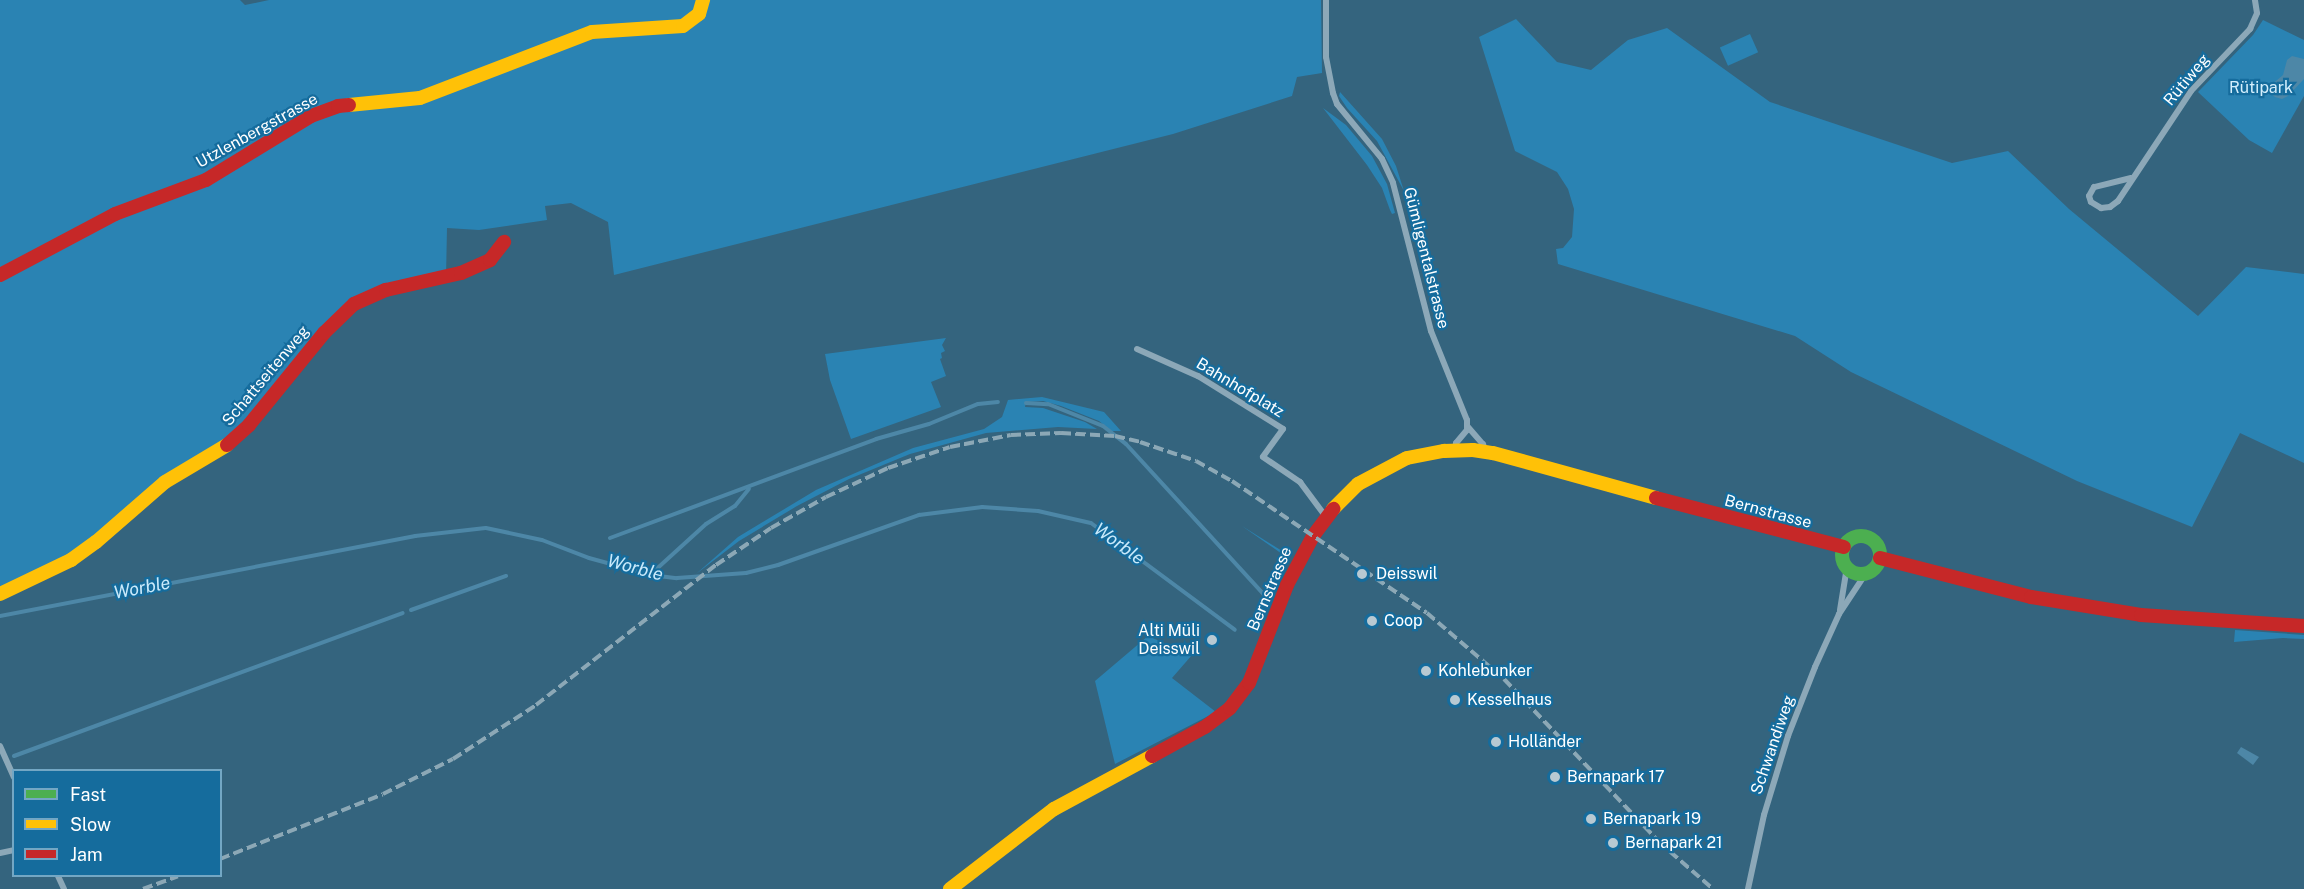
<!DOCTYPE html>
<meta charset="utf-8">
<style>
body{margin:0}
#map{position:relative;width:2304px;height:889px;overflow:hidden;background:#34647e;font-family:"Public Sans",sans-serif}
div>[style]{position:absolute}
.green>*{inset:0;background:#2a83b3;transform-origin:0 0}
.water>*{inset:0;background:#4d87a7}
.stream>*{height:4px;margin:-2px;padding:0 2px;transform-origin:2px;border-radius:2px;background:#4d87a7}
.street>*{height:6px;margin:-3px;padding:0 3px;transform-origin:3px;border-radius:3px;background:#8ca8b8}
.fast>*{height:14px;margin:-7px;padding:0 7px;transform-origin:7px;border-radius:7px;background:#4caf50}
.fast>.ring{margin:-7px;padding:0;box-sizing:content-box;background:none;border:14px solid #4caf50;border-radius:50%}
.slow>*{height:14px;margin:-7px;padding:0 7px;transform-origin:7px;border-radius:7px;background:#ffc107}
.jam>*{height:14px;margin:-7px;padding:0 7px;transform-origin:7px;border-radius:7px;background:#c62828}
.rail>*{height:4px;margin-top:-2px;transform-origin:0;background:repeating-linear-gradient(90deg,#8ca8b6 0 10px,transparent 0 14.5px)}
.dots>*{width:16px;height:16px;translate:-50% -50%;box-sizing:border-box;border:3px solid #156c9d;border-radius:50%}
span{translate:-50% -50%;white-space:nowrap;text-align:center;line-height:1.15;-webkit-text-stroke:4.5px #156c9d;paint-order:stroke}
.street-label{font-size:16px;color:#fff}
.park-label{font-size:16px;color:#d4effd}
.poi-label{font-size:16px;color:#fff}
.left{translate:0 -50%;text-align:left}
.right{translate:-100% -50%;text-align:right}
.water-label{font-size:18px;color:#caeafb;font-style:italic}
.legend{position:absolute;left:12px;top:769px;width:210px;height:108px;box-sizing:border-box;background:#156c9d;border:2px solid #73a7c4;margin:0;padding:8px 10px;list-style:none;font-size:18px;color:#fff}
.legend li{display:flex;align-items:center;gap:12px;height:30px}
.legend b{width:30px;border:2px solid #73a7c4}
</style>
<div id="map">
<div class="green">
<div style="clip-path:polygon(0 0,240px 0,245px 5px,269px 0,1321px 0,1322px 73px,1297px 77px,1292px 96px,1173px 134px,614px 275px,608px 222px,571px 203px,545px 206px,547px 220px,479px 230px,447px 228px,446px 278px,363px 298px,262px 410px,211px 455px,96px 542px,0 594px)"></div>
<div style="clip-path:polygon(1516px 19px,1557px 62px,1591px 70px,1628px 40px,1667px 28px,1770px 102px,1952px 163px,2008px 151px,2069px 209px,2198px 316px,2246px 267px,2304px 274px,2304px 463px,2240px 433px,2192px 527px,2077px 481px,1851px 372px,1795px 336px,1558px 264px,1556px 249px,1563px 248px,1572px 237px,1574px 209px,1568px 189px,1557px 172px,1515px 151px,1479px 37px)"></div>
<div style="clip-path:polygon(2263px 20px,2304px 40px,2304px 96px,2272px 153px,2249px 140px,2198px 92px,2253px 35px)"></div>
<div style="left:1750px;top:34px;width:20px;height:33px;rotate:66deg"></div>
<div style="clip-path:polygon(1340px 92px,1382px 139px,1396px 166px,1404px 191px,1377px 141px,1347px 108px,1339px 96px)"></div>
<div style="clip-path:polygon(1323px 108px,1346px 125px,1372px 156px,1387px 184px,1395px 213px,1392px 214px,1390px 210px,1382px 188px,1367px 165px)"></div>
<div style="clip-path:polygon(946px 338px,942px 345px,945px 351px,941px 353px,942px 358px,940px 359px,946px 376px,931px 382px,941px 407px,851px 439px,830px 380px,825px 354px)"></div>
<div style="clip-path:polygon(1042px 397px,1104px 412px,1121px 431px,1111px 431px,1099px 421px,1061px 406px,1043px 401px,1026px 402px,1025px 407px,1043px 408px,1085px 422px,1097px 429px,1058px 427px,986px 433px,910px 454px,849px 479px,797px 506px,739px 541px,696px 574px,738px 537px,816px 490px,913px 448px,984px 429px,1002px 417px,1008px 400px)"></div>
<div style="clip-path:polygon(1242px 526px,1287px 554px,1280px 571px,1285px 556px)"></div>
<div style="clip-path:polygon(2235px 630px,2304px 635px,2304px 639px,2283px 638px,2234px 642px)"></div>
<div style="clip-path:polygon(1148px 636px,1192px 655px,1172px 678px,1216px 712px,1115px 764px,1095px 681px)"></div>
</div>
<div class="water">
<div style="clip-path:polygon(2292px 56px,2304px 59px,2304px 79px,2288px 96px,2282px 99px,2275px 97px,2270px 93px,2270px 86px,2283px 75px,2287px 60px)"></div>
<div style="clip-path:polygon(2241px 747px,2259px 757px,2253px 765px,2237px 753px)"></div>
</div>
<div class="stream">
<div style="left:1026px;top:403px;width:22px;rotate:3deg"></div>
<div style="left:1048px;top:404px;width:59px;rotate:21.8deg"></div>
<div style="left:1103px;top:426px;width:29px;rotate:38deg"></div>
<div style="left:1126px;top:444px;width:209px;rotate:47.5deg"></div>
<div style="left:610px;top:538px;width:284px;rotate:-20.4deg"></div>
<div style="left:876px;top:439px;width:55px;rotate:-15.8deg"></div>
<div style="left:929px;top:424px;width:53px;rotate:-22.2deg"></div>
<div style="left:978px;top:404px;width:20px;rotate:-6deg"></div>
<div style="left:651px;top:574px;width:74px;rotate:-42.3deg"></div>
<div style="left:706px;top:524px;width:34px;rotate:-32deg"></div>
<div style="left:735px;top:506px;width:22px;rotate:-51deg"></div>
<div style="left:411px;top:610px;width:101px;rotate:-19.7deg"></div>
<div style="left:0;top:616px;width:423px;rotate:-10.9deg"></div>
<div style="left:415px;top:536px;width:71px;rotate:-6.4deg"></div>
<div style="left:486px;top:528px;width:57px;rotate:12.1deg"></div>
<div style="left:542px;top:540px;width:50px;rotate:21deg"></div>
<div style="left:589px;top:558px;width:64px;rotate:15.3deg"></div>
<div style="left:651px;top:575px;width:26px;rotate:7deg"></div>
<div style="left:677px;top:578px;width:69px;rotate:-4.1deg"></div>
<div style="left:746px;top:573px;width:33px;rotate:-14deg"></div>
<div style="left:778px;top:565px;width:150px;rotate:-19.5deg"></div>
<div style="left:919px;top:515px;width:64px;rotate:-7.2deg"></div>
<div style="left:982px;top:507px;width:56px;rotate:4.1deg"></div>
<div style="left:1038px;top:511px;width:54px;rotate:12.8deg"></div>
<div style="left:1091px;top:523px;width:179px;rotate:36.6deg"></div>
<div style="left:14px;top:756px;width:414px;rotate:-20.2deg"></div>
</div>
<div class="street">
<div style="left:1326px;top:0;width:57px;rotate:90deg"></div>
<div style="left:1326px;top:57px;width:37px;rotate:79deg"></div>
<div style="left:1333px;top:93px;width:12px;rotate:70deg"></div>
<div style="left:1337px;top:104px;width:71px;rotate:50.7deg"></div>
<div style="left:1382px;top:159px;width:26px;rotate:65deg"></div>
<div style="left:1393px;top:183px;width:153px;rotate:75.6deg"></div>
<div style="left:1431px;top:331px;width:96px;rotate:68deg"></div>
<div style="left:1467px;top:420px;width:10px;rotate:90deg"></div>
<div style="left:1467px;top:430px;width:17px;rotate:130deg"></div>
<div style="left:1456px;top:443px;width:7px;rotate:98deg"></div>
<div style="left:2131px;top:178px;width:38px;rotate:166deg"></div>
<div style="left:2094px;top:187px;width:10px;rotate:119deg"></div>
<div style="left:2089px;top:196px;width:6px;rotate:72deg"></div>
<div style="left:2091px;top:202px;width:12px;rotate:31deg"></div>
<div style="left:2101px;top:208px;width:9px;rotate:-6deg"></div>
<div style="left:2110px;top:207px;width:10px;rotate:-37deg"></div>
<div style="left:2118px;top:201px;width:132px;rotate:-56.4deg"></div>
<div style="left:2191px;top:91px;width:86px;rotate:-46.4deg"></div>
<div style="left:2250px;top:29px;width:17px;rotate:-66deg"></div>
<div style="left:2257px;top:13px;width:13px;rotate:-99deg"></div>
<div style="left:1137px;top:349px;width:67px;rotate:23.9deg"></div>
<div style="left:1198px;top:376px;width:100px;rotate:31.9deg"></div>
<div style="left:1283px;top:429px;width:34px;rotate:126deg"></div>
<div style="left:1263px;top:457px;width:45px;rotate:34deg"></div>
<div style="left:1300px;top:482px;width:44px;rotate:53.4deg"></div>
<div style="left:1468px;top:427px;width:23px;rotate:49deg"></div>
<div style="left:1483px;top:444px;width:7px;rotate:82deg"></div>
<div style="left:1840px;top:610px;width:44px;rotate:-80.8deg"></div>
<div style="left:0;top:746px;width:34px;rotate:66deg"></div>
<div style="left:0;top:853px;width:14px;rotate:-12deg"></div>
<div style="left:58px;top:876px;width:14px;rotate:65deg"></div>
<div style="left:1748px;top:889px;width:76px;rotate:-77.8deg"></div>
<div style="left:1764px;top:815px;width:83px;rotate:-73.1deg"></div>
<div style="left:1788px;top:736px;width:74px;rotate:-68.6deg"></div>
<div style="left:1815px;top:667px;width:58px;rotate:-65.6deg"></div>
<div style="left:1839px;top:614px;width:49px;rotate:-56.6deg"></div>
</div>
<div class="fast">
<div class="ring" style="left:1842px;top:536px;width:24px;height:24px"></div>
</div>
<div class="slow">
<div style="left:349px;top:105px;width:71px;rotate:-5.6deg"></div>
<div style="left:420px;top:98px;width:184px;rotate:-21deg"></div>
<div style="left:592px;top:32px;width:91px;rotate:-3.8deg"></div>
<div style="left:683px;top:26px;width:20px;rotate:-37deg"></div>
<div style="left:699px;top:14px;width:15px;rotate:-74deg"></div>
<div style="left:1333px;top:509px;width:35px;rotate:-45deg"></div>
<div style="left:1358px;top:484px;width:55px;rotate:-28deg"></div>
<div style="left:1407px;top:458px;width:38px;rotate:-11deg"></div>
<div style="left:1444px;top:451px;width:29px;rotate:-2deg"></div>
<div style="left:1473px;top:450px;width:20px;rotate:9deg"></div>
<div style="left:1493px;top:453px;width:169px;rotate:15.4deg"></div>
<div style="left:0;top:594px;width:79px;rotate:-25.6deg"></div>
<div style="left:71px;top:560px;width:31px;rotate:-36deg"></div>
<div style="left:96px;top:542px;width:91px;rotate:-41deg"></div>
<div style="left:165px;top:482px;width:72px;rotate:-30.8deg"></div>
<div style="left:950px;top:889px;width:131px;rotate:-37.6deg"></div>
<div style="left:1054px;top:809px;width:111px;rotate:-28.4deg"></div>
</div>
<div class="jam">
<div style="left:0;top:275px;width:130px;rotate:-27.9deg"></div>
<div style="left:115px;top:214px;width:97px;rotate:-20.5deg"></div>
<div style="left:206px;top:180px;width:123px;rotate:-31.4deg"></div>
<div style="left:311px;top:116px;width:29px;rotate:-20deg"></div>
<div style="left:338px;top:106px;width:11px;rotate:-5deg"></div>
<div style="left:227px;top:445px;width:30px;rotate:-42deg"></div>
<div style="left:249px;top:425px;width:119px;rotate:-50.8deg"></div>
<div style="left:324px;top:333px;width:42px;rotate:-44deg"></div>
<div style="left:354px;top:304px;width:35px;rotate:-24deg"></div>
<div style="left:386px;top:290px;width:77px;rotate:-12.8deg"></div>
<div style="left:461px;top:273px;width:32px;rotate:-24deg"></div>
<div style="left:490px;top:260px;width:23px;rotate:-52deg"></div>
<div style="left:1656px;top:498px;width:194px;rotate:14.6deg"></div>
<div style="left:1880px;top:558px;width:156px;rotate:14.5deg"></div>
<div style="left:2031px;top:597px;width:111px;rotate:9.3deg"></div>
<div style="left:2141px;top:615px;width:163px;rotate:3.9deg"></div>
<div style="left:1152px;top:756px;width:60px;rotate:-28.7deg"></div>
<div style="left:1205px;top:727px;width:31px;rotate:-37deg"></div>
<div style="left:1230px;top:708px;width:31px;rotate:-53deg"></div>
<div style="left:1249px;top:683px;width:105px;rotate:-68.8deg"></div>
<div style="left:1287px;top:585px;width:55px;rotate:-62deg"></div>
<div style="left:1313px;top:536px;width:34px;rotate:-53deg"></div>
</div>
<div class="rail">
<div style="left:220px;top:859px;width:175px;rotate:-21.7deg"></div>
<div style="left:383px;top:794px;width:78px;rotate:-26.6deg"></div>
<div style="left:453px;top:759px;width:99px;rotate:-33deg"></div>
<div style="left:536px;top:705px;width:228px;rotate:-37.9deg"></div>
<div style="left:716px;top:565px;width:66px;rotate:-33.9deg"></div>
<div style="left:771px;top:528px;width:63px;rotate:-29.4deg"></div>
<div style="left:826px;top:497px;width:68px;rotate:-25.1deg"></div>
<div style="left:888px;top:468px;width:65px;rotate:-18.7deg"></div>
<div style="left:950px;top:447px;width:62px;rotate:-11.1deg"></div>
<div style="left:1011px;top:435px;width:50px;rotate:-2.3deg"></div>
<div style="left:1061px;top:433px;width:54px;rotate:3.2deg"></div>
<div style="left:1115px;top:436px;width:26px;rotate:13deg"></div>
<div style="left:1140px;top:442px;width:59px;rotate:18.7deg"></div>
<div style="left:1196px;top:461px;width:41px;rotate:29.1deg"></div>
<div style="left:1232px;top:481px;width:235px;rotate:34.1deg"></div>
<div style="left:1427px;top:613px;width:101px;rotate:40.6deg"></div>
<div style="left:1504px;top:679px;width:225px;rotate:46.4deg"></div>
<div style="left:1659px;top:842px;width:72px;rotate:41deg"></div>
<div style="left:143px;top:889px;width:37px;rotate:-20deg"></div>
</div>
<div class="dots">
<div style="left:1362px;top:574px;background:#b8c9d2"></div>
<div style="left:1372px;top:621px;background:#b8c9d2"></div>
<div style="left:1212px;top:640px;background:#b8c9d2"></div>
<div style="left:1426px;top:671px;background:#b8c9d2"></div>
<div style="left:1455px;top:700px;background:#b8c9d2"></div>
<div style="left:1496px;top:742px;background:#b8c9d2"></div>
<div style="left:1555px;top:777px;background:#b8c9d2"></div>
<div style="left:1591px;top:819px;background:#b8c9d2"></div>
<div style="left:1613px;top:843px;background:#b8c9d2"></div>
</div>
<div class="street-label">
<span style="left:2187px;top:80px;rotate:-50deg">Rütiweg</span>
<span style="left:257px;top:131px;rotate:-29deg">Utzlenbergstrasse</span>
<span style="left:1426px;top:258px;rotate:76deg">Gümligentalstrasse</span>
<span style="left:266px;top:376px;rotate:-50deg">Schattseitenweg</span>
<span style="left:1240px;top:388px;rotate:31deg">Bahnhofplatz</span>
<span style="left:1768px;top:512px;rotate:15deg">Bernstrasse</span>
<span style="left:1270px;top:589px;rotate:-67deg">Bernstrasse</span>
<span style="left:1773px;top:745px;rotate:-71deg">Schwandiweg</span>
</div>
<div class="park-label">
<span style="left:2261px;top:88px">Rütipark</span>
</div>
<div class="poi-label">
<span class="left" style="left:1376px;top:574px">Deisswil</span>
<span class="left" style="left:1384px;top:621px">Coop</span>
<span class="right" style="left:1200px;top:640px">Alti Müli<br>Deisswil</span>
<span class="left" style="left:1438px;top:671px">Kohlebunker</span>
<span class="left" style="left:1467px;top:700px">Kesselhaus</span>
<span class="left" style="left:1508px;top:742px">Holländer</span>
<span class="left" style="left:1567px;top:777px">Bernapark 17</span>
<span class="left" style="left:1603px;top:819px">Bernapark 19</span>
<span class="left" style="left:1625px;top:843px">Bernapark 21</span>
</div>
<div class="water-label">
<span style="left:1119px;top:544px;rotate:36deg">Worble</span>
<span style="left:635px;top:568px;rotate:15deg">Worble</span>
<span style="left:142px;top:588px;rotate:-11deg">Worble</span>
</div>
<ul class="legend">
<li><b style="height:8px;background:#4caf50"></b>Fast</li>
<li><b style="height:8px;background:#ffc107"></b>Slow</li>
<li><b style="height:8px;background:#c62828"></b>Jam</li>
</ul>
</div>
